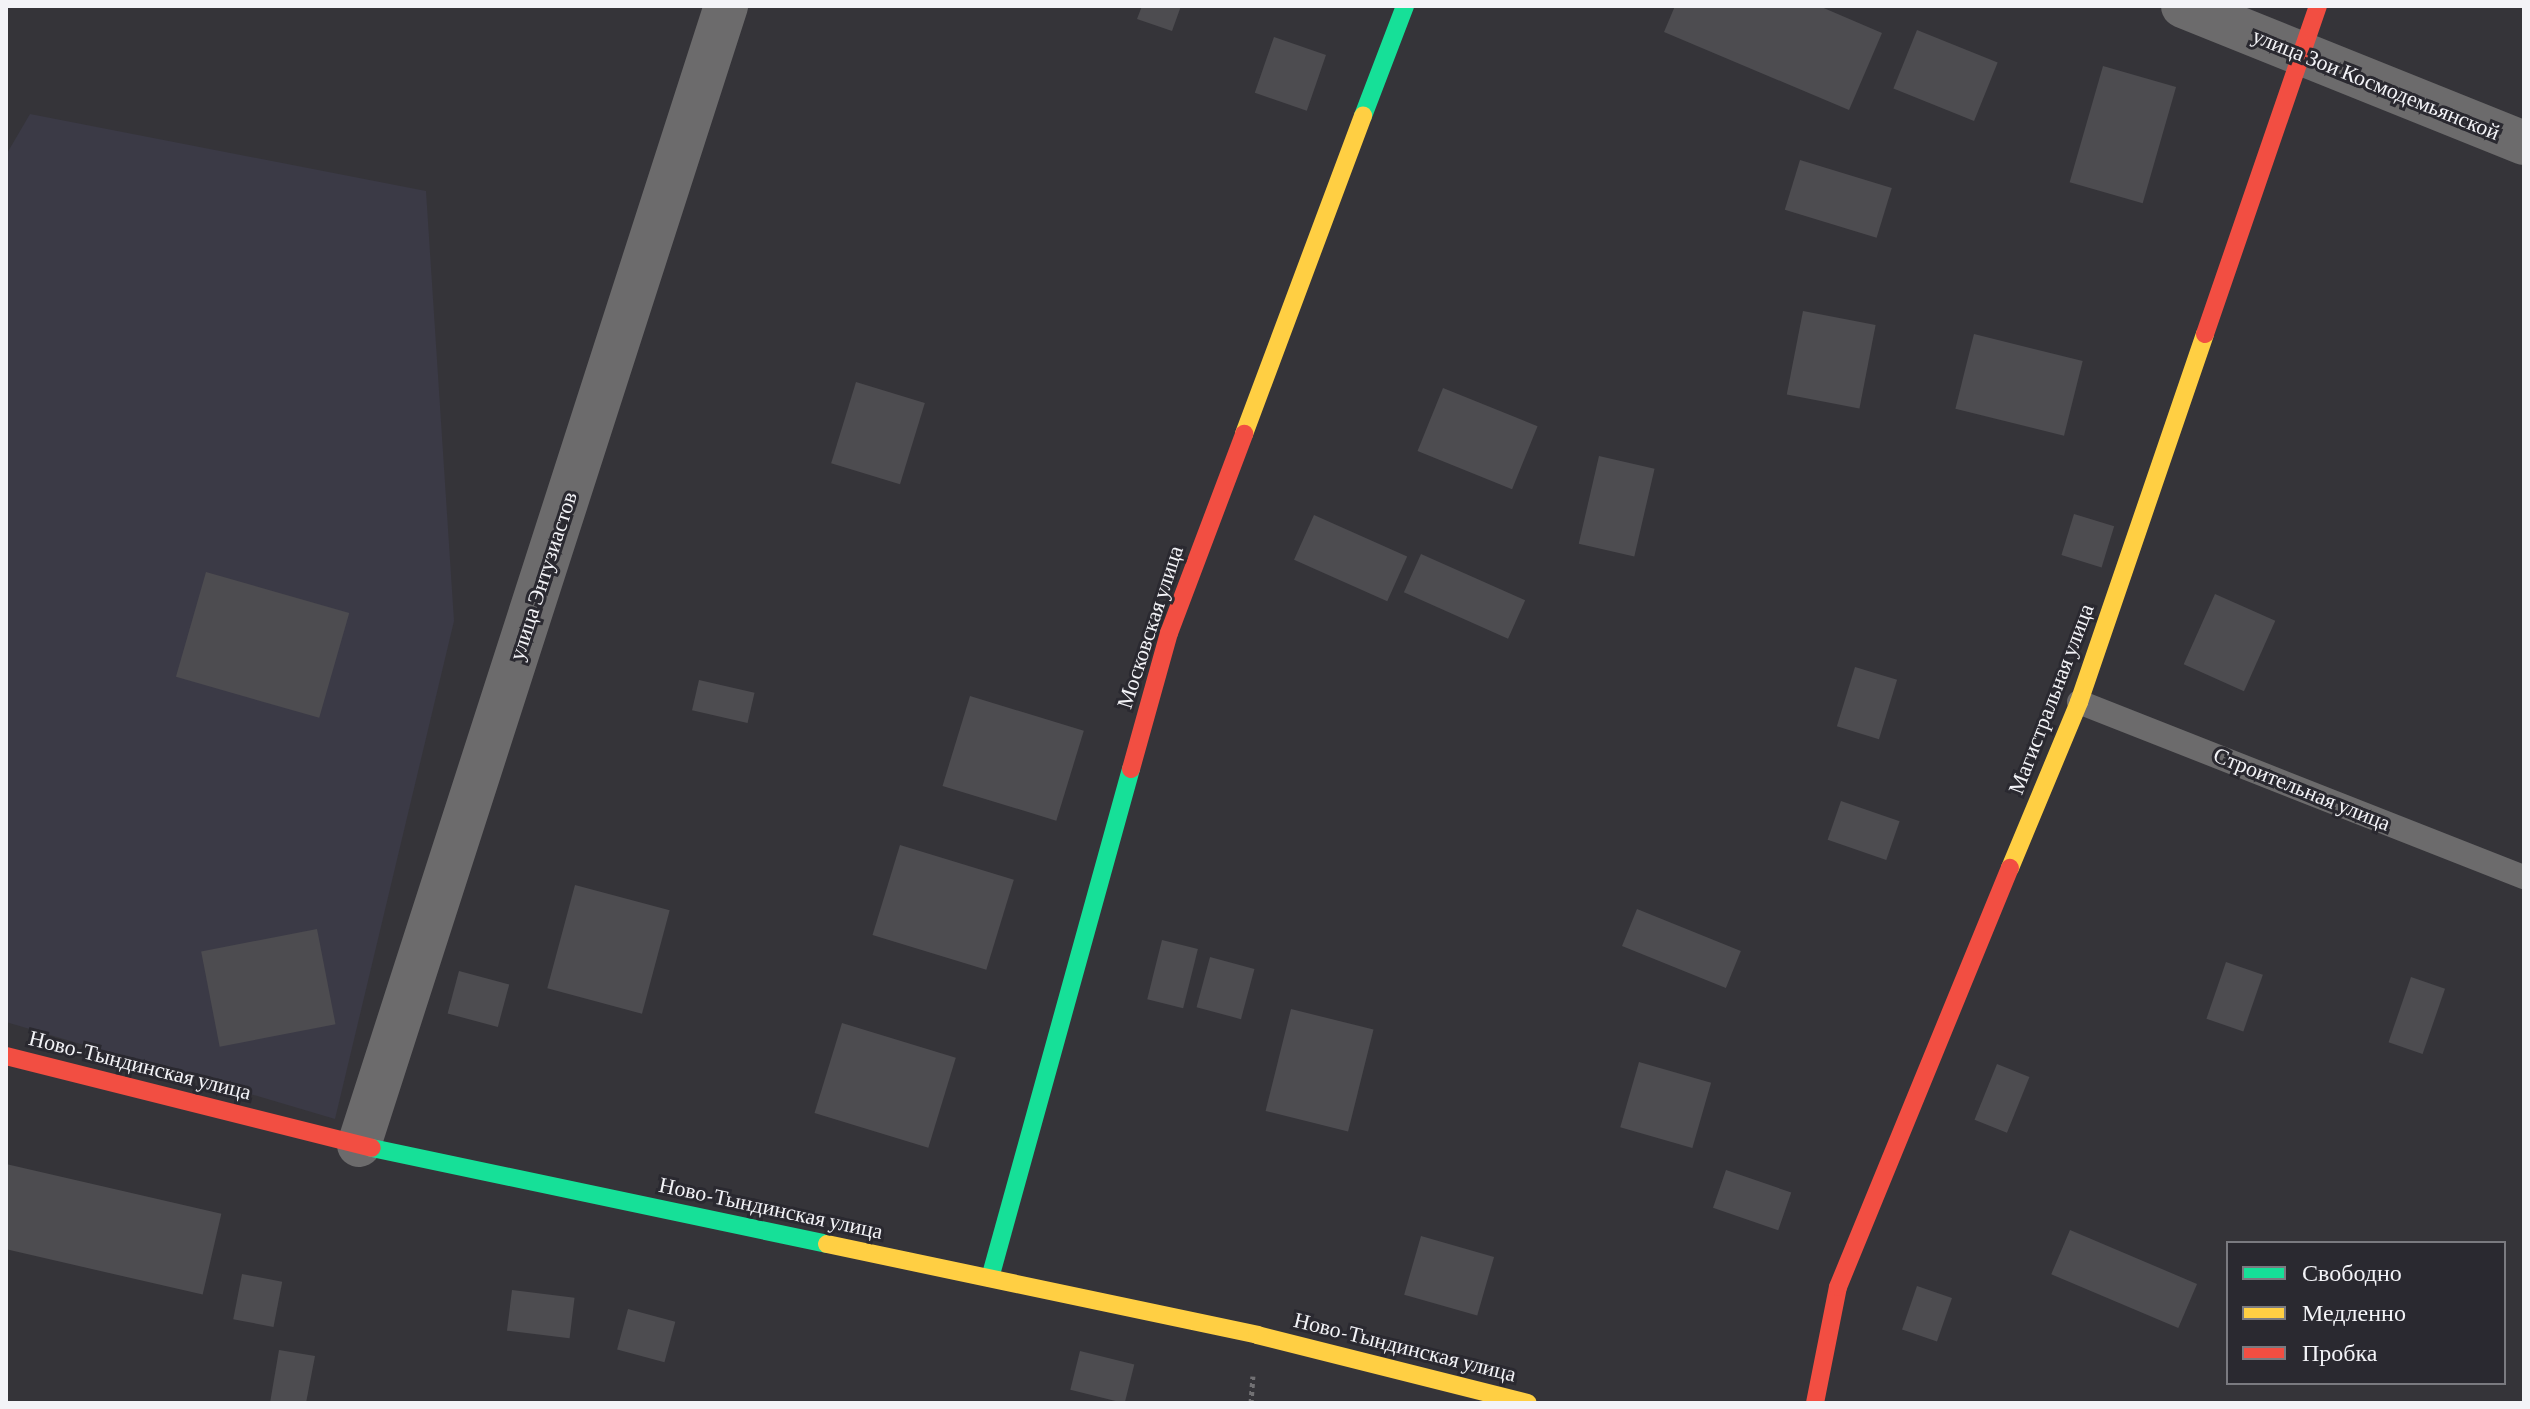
<!DOCTYPE html>
<meta charset="utf-8">
<style>
body{margin:0}
#map{position:relative;width:2530px;height:1409px;overflow:hidden;background:#353439;font-family:"Crimson Pro",serif}
div>[style]{position:absolute}
.built>*{inset:0;background:#3b3a46}
.building>*{inset:0;background:#4d4c50;transform-origin:0 0}
.path>*{height:5px;margin-top:-2.5px;transform-origin:0;background:repeating-linear-gradient(90deg,#717073 0 4px,transparent 0 8px)}
.lane>*{height:24px;margin:-12px;padding:0 12px;transform-origin:12px;border-radius:12px;background:#6c6b6c}
.street>*{height:44px;margin:-22px;padding:0 22px;transform-origin:22px;border-radius:22px;background:#6c6b6c}
.fast>*{height:18px;margin:-9px;padding:0 9px;transform-origin:9px;border-radius:9px;background:#16e098}
.slow>*{height:18px;margin:-9px;padding:0 9px;transform-origin:9px;border-radius:9px;background:#ffcf43}
.jam>*{height:18px;margin:-9px;padding:0 9px;transform-origin:9px;border-radius:9px;background:#f24e42}
span{translate:-50% -50%;white-space:nowrap;text-align:center;line-height:1.15;-webkit-text-stroke:6px #2a2930;paint-order:stroke}
.street-label{font-size:22px;color:#f3f3f7}
.frame{position:absolute;inset:0;border:8px solid #f3f3f7;pointer-events:none}
.legend{position:absolute;left:2226px;top:1241px;width:280px;height:144px;box-sizing:border-box;background:#2a2930;border:2px solid #7a7a80;margin:0;padding:10px 14px;list-style:none;font-size:24px;color:#f3f3f7}
.legend li{display:flex;align-items:center;gap:16px;height:40px}
.legend b{width:40px;border:2px solid #7a7a80}
</style>
<div id="map">
<div class="built">
<div style="clip-path:polygon(30px 114px,426px 191px,454px 621px,335px 1119px,6px 1022px,6px 155px)"></div>
</div>
<div class="building">
<div style="clip-path:polygon(1142px 6px,1181px 6px,1172px 31px,1137px 19px)"></div>
<div style="clip-path:polygon(1675px 6px,1819px 6px,1882px 33px,1849px 110px,1664px 32px)"></div>
<div style="left:1917px;top:30px;width:87px;height:63px;rotate:22deg"></div>
<div style="left:1274px;top:37px;width:55px;height:59px;rotate:19deg"></div>
<div style="left:2103px;top:66px;width:76px;height:121px;rotate:16deg"></div>
<div style="left:1800px;top:160px;width:96px;height:52px;rotate:17deg"></div>
<div style="left:1803px;top:311px;width:74px;height:85px;rotate:11deg"></div>
<div style="left:1974px;top:334px;width:112px;height:77px;rotate:14deg"></div>
<div style="left:856px;top:382px;width:72px;height:85px;rotate:17deg"></div>
<div style="left:1443px;top:388px;width:102px;height:68px;rotate:22deg"></div>
<div style="left:1599px;top:456px;width:57px;height:90px;rotate:13deg"></div>
<div style="left:2074px;top:514px;width:42px;height:43px;rotate:17deg"></div>
<div style="left:1314px;top:515px;width:102px;height:49px;rotate:24deg"></div>
<div style="left:1421px;top:554px;width:114px;height:42px;rotate:24deg"></div>
<div style="left:206px;top:572px;width:149px;height:109px;rotate:16deg"></div>
<div style="left:2215px;top:594px;width:66px;height:77px;rotate:24deg"></div>
<div style="left:1855px;top:667px;width:44px;height:62px;rotate:17deg"></div>
<div style="left:699px;top:680px;width:57px;height:31px;rotate:13deg"></div>
<div style="left:970px;top:696px;width:119px;height:94px;rotate:17deg"></div>
<div style="left:1841px;top:801px;width:62px;height:41px;rotate:19deg"></div>
<div style="left:900px;top:845px;width:119px;height:94px;rotate:17deg"></div>
<div style="left:575px;top:885px;width:98px;height:107px;rotate:15deg"></div>
<div style="left:1637px;top:909px;width:112px;height:40px;rotate:22deg"></div>
<div style="left:317px;top:929px;width:97px;height:118px;rotate:79deg"></div>
<div style="left:1162px;top:940px;width:37px;height:61px;rotate:14deg"></div>
<div style="left:1210px;top:957px;width:46px;height:52px;rotate:15deg"></div>
<div style="left:2226px;top:962px;width:39px;height:60px;rotate:19deg"></div>
<div style="left:459px;top:971px;width:52px;height:44px;rotate:15deg"></div>
<div style="left:2411px;top:977px;width:36px;height:69px;rotate:19deg"></div>
<div style="left:1291px;top:1009px;width:85px;height:105px;rotate:14deg"></div>
<div style="left:842px;top:1023px;width:119px;height:94px;rotate:17deg"></div>
<div style="left:1639px;top:1062px;width:75px;height:68px;rotate:16deg"></div>
<div style="left:1997px;top:1064px;width:35px;height:60px;rotate:22deg"></div>
<div style="left:6px;top:1164px;width:221px;height:83px;rotate:13deg"></div>
<div style="left:1726px;top:1170px;width:69px;height:40px;rotate:19deg"></div>
<div style="left:2070px;top:1230px;width:138px;height:48px;rotate:23deg"></div>
<div style="left:1421px;top:1236px;width:76px;height:61px;rotate:16deg"></div>
<div style="left:242px;top:1274px;width:41px;height:46px;rotate:11deg"></div>
<div style="left:1917px;top:1286px;width:37px;height:46px;rotate:19deg"></div>
<div style="left:512px;top:1290px;width:63px;height:41px;rotate:7deg"></div>
<div style="left:628px;top:1309px;width:49px;height:42px;rotate:15deg"></div>
<div style="clip-path:polygon(279px 1350px,315px 1356px,306px 1403px,270px 1403px)"></div>
<div style="left:1080px;top:1351px;width:56px;height:40px;rotate:14deg"></div>
</div>
<div class="path">
<div style="left:1251px;top:1403px;width:27px;rotate:-86deg"></div>
</div>
<div class="lane">
<div style="left:2079px;top:702px;width:478px;rotate:21.5deg"></div>
</div>
<div class="street">
<div style="left:2183px;top:6px;width:367px;rotate:21.9deg"></div>
<div style="left:359px;top:1145px;width:1197px;rotate:-72.14deg"></div>
</div>
<div class="fast">
<div style="left:1363px;top:116px;width:118px;rotate:-69.1deg"></div>
<div style="left:372px;top:1148px;width:465px;rotate:11.9deg"></div>
<div style="left:990px;top:1278px;width:528px;rotate:-74.52deg"></div>
</div>
<div class="slow">
<div style="left:1244px;top:434px;width:340px;rotate:-69.5deg"></div>
<div style="left:2010px;top:868px;width:180px;rotate:-67.4deg"></div>
<div style="left:2079px;top:702px;width:389px;rotate:-71.1deg"></div>
<div style="left:827px;top:1244px;width:440px;rotate:11.9deg"></div>
<div style="left:1257px;top:1335px;width:279px;rotate:14.1deg"></div>
</div>
<div class="jam">
<div style="left:2205px;top:334px;width:347px;rotate:-71deg"></div>
<div style="left:1131px;top:769px;width:141px;rotate:-74.4deg"></div>
<div style="left:1169px;top:633px;width:213px;rotate:-69.3deg"></div>
<div style="left:6px;top:1056px;width:377px;rotate:14.1deg"></div>
<div style="left:1815px;top:1403px;width:118px;rotate:-78.8deg"></div>
<div style="left:1838px;top:1287px;width:453px;rotate:-67.7deg"></div>
</div>
<div class="street-label">
<span style="left:2376px;top:84px;rotate:22deg">улица Зои Космодемьянской</span>
<span style="left:543px;top:576px;rotate:-72deg">улица Энтузиастов</span>
<span style="left:1150px;top:627px;rotate:-72deg">Московская улица</span>
<span style="left:2051px;top:699px;rotate:-69deg">Магистральная улица</span>
<span style="left:2302px;top:789px;rotate:22deg">Строительная улица</span>
<span style="left:140px;top:1065px;rotate:14deg">Ново-Тындинская улица</span>
<span style="left:771px;top:1208px;rotate:12deg">Ново-Тындинская улица</span>
<span style="left:1405px;top:1347px;rotate:14deg">Ново-Тындинская улица</span>
</div>
<div class="frame"></div>
<ul class="legend">
<li><b style="height:10px;background:#16e098"></b>Свободно</li>
<li><b style="height:10px;background:#ffcf43"></b>Медленно</li>
<li><b style="height:10px;background:#f24e42"></b>Пробка</li>
</ul>
</div>
